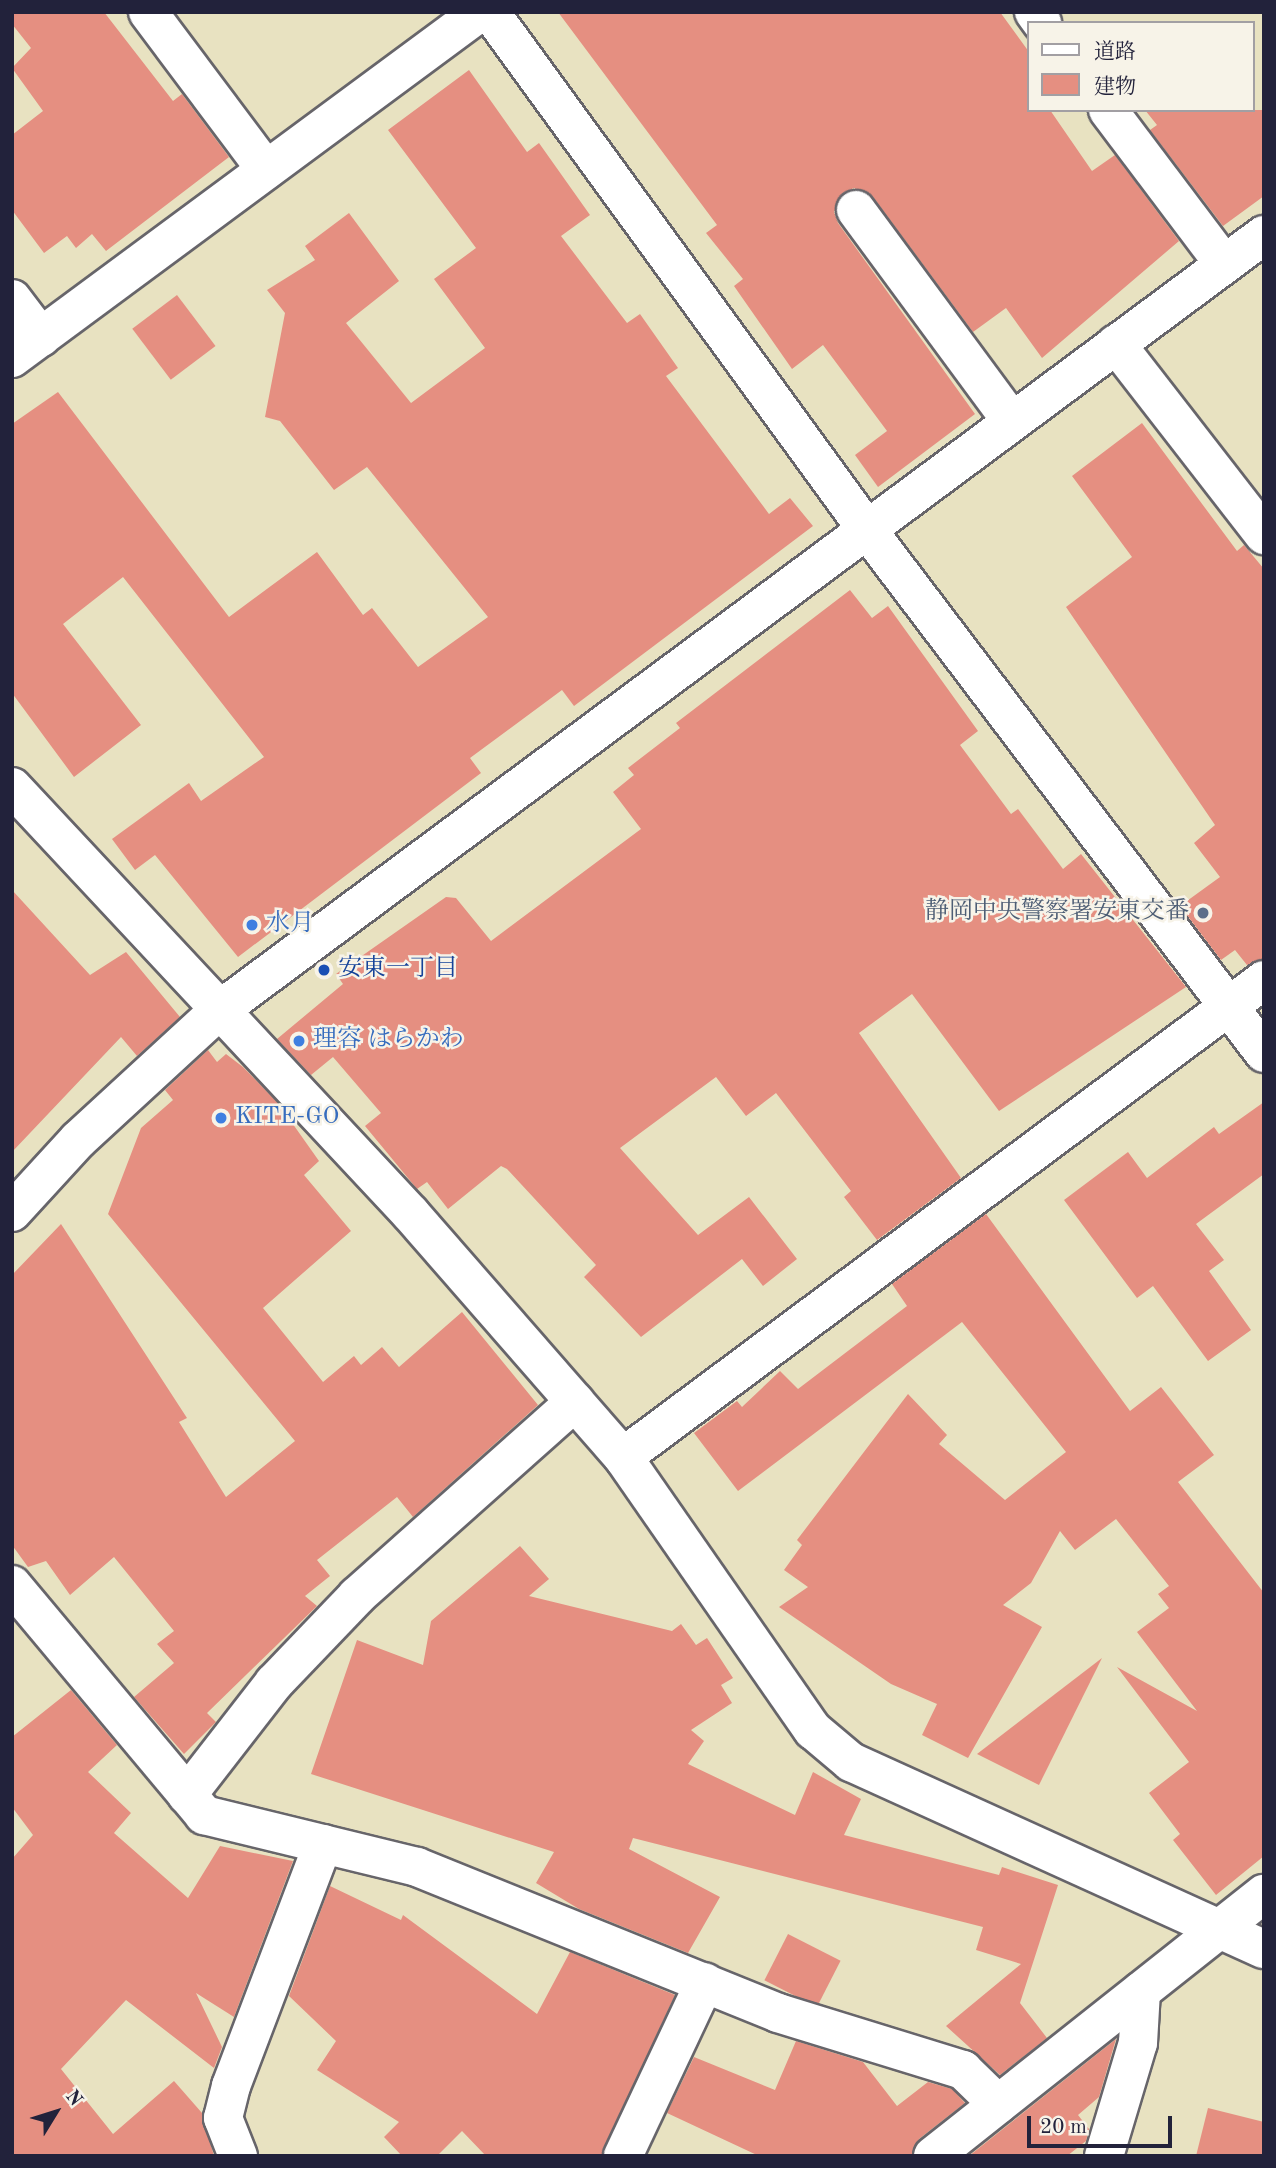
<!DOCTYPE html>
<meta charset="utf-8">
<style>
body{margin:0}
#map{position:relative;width:1276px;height:2168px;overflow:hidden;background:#e8e2c1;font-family:"Old Standard TT","Noto Serif JP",serif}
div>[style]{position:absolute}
.building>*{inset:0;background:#e58f81;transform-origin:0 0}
.roads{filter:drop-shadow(2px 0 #67656a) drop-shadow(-2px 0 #67656a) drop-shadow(0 2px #67656a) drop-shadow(0 -2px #67656a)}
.minor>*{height:38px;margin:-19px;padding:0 19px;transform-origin:19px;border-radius:19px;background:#fff}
.dots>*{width:19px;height:19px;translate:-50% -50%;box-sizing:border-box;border:4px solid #f7f3e8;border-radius:50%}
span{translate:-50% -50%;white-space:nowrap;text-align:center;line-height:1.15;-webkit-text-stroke:5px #f7f3e8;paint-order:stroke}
.service-label{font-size:24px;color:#4e5e75}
.right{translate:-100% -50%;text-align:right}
.shop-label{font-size:24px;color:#366cbe}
.left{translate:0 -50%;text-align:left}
.transit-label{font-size:24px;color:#164399}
.frame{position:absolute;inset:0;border:14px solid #22223b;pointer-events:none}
.legend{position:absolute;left:1027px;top:21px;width:228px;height:91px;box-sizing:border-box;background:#f7f3e8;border:2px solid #a29fa3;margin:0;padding:9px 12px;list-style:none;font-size:21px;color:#22223b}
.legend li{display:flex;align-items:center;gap:14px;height:35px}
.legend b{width:35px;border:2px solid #a29fa3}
.north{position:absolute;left:21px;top:2077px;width:70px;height:70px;-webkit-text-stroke:5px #f7f3e8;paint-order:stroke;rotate:52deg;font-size:19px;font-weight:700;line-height:28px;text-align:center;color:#22223b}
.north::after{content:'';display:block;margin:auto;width:24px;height:32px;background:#22223b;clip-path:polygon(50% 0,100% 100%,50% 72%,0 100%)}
.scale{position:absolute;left:1027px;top:2116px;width:145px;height:32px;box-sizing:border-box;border:4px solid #22223b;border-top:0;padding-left:9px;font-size:21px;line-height:24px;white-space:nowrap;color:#22223b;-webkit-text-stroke:5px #f7f3e8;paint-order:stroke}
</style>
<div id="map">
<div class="building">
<div style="clip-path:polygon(12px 12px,104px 12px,173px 101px,182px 94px,229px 157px,106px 251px,92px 234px,76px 248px,67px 236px,44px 253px,12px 210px,12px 135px,43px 111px,12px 68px,31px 48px,12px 24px)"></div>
<div style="clip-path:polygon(558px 12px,1000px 12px,1029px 52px,1029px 110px,1050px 110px,1092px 171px,1115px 155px,1179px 241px,1042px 358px,1006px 308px,973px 332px,873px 197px,854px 188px,843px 193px,834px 212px,838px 223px,975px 414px,878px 487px,855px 455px,887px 431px,823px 345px,792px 369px,734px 286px,743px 279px,706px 233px,717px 225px)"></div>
<div style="clip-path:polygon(469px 70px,527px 152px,539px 143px,590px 215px,561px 236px,627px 323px,640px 314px,678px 368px,666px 376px,769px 514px,790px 498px,813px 526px,574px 706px,562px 690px,470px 758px,481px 773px,238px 957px,155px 855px,135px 870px,112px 839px,189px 783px,201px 801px,264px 757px,123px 577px,63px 624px,141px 725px,74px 777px,12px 693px,12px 424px,58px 392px,229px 617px,317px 552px,363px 615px,372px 608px,418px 667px,488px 617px,367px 467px,334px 490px,280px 421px,265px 417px,285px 313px,267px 290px,315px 260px,305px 246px,349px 213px,399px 281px,346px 323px,411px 403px,485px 348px,434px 279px,476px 248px,388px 130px)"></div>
<div style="clip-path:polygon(1145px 110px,1264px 110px,1264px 196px,1223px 226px,1150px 130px,1157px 125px)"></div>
<div style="left:177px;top:295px;width:64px;height:56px;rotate:53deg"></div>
<div style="clip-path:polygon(1142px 423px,1237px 551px,1244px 545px,1264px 569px,1264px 959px,1247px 965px,1235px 950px,1221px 960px,1180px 906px,1220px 877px,1194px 843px,1215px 825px,1066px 607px,1132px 557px,1072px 476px)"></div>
<div style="clip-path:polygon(850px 590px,872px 618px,888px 606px,978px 731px,960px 745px,1011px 814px,1018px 809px,1063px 869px,1081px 854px,1186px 987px,999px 1111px,912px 994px,859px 1033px,961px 1178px,877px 1240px,844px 1197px,851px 1191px,776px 1093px,746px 1116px,716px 1077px,620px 1148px,698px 1235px,749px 1197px,797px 1259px,763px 1286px,742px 1259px,641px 1337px,584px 1277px,596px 1265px,507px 1169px,501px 1166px,448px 1209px,427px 1182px,417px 1189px,365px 1126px,381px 1113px,333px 1057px,311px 1075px,277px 1039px,343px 984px,336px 974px,446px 897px,456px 898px,491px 941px,641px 829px,613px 792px,634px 775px,628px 768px,680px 728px,676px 723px)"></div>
<div style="clip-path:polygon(12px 890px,90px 975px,126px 952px,180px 1017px,137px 1056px,121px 1037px,12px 1152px)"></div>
<div style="clip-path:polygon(208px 1050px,217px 1062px,226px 1054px,243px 1067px,278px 1103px,319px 1161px,304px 1175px,351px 1231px,263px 1308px,323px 1382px,354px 1356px,361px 1365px,382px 1347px,399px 1367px,462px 1312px,538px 1405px,413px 1517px,397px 1497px,317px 1560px,330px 1576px,305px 1596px,317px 1606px,207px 1713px,216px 1722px,184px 1754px,134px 1697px,174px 1663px,157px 1644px,174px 1631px,114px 1557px,70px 1595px,46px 1561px,28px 1567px,12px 1545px,12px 1275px,61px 1224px,187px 1418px,179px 1422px,226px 1497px,295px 1441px,108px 1214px,141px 1128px,173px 1100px,165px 1090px)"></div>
<div style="clip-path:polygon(1264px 1102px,1264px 1174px,1196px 1224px,1224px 1260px,1209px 1271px,1251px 1330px,1208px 1361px,1153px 1286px,1137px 1298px,1064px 1200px,1128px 1152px,1147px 1178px,1214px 1127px,1219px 1134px)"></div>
<div style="clip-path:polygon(986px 1214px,1130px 1411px,1161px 1387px,1214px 1455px,1178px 1482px,1264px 1593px,1264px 1856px,1216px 1895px,1173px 1840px,1180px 1834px,1149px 1793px,1189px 1762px,1117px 1667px,1197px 1711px,1137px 1632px,1169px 1608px,1158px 1594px,1169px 1586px,1116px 1519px,1075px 1550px,1060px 1531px,1031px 1583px,1003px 1605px,1042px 1627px,968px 1758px,922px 1735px,937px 1704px,891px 1684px,779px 1607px,808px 1587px,784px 1570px,802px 1545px,797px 1540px,908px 1394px,947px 1435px,939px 1444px,1005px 1500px,1066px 1452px,962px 1322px,738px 1491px,694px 1433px,737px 1401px,742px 1407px,780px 1371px,798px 1389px,907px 1306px,892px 1284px)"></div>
<div style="clip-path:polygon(520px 1546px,549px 1579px,529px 1596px,672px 1631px,681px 1624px,696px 1645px,707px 1638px,733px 1678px,721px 1685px,732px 1703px,691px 1730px,704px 1741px,688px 1764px,795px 1815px,813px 1772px,861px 1799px,844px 1835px,999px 1875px,1002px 1867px,1058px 1885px,1020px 2003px,1047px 2038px,1000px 2075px,946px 2026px,1021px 1964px,976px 1950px,983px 1927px,633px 1838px,629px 1849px,720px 1897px,688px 1953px,579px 1909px,536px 1883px,554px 1852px,311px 1774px,357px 1640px,423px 1665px,431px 1621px)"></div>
<div style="clip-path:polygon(1102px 1658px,1039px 1785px,977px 1754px)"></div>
<div style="clip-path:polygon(71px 1690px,117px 1745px,88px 1772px,131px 1813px,114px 1833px,188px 1898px,220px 1846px,293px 1861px,234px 2017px,196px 1993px,222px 2047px,214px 2068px,126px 2000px,61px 2069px,113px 2134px,174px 2081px,202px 2113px,214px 2156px,12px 2156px,12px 1859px,33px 1835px,12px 1807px,12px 1737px)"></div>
<div style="clip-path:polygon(330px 1886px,401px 1920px,403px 1915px,537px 2014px,570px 1952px,675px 1995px,601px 2156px,486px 2156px,462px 2131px,437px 2156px,402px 2156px,384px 2137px,399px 2122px,317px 2070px,336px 2041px,289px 1996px)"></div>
<div style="left:788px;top:1934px;width:59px;height:52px;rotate:27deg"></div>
<div style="clip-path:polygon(1116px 2039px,1099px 2097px,1078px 2115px,1089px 2129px,1086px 2141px,1067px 2156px,969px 2156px)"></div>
<div style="clip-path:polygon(796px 2041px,863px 2062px,897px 2106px,928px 2082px,952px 2089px,965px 2103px,919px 2139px,912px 2156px,759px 2156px,667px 2113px,694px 2057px,775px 2090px)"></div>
<div style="clip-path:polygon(1208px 2108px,1264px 2122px,1264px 2156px,1196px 2156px)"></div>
</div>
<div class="roads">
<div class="minor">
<div style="left:148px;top:12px;width:197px;rotate:53.2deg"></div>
<div style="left:490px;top:12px;width:637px;rotate:53.94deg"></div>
<div style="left:865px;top:527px;width:660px;rotate:52.82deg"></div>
<div style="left:1034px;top:12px;width:14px;rotate:54deg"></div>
<div style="left:1108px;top:110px;width:193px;rotate:53deg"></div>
<div style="left:856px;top:210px;width:261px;rotate:53.6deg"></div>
<div style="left:12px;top:299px;width:48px;rotate:52.7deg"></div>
<div style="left:1116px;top:344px;width:242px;rotate:52.2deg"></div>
<div style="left:12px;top:358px;width:582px;rotate:-36.48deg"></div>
<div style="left:12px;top:787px;width:584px;rotate:46.94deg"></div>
<div style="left:411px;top:1214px;width:322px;rotate:48.9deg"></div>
<div style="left:623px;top:1457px;width:333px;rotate:55.2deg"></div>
<div style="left:813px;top:1730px;width:50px;rotate:40.1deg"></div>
<div style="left:851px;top:1762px;width:453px;rotate:24.4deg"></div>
<div style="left:12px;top:1212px;width:98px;rotate:-47.5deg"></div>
<div style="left:78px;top:1140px;width:189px;rotate:-42.6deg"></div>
<div style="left:217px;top:1012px;width:1304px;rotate:-36.58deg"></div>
<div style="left:623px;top:1457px;width:799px;rotate:-36.65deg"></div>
<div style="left:12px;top:1585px;width:300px;rotate:50.1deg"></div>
<div style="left:204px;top:1815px;width:219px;rotate:13.7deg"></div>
<div style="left:417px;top:1867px;width:389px;rotate:22deg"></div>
<div style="left:778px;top:2013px;width:194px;rotate:17.1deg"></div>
<div style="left:963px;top:2070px;width:49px;rotate:44.2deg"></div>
<div style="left:187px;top:1795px;width:142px;rotate:-52.2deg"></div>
<div style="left:274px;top:1683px;width:120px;rotate:-46.3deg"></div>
<div style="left:357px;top:1596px;width:292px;rotate:-41.7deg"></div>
<div style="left:238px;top:2156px;width:41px;rotate:-111.5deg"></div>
<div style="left:223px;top:2118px;width:33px;rotate:-76deg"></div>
<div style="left:231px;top:2086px;width:259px;rotate:-69.2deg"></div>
<div style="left:623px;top:2156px;width:192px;rotate:-64.8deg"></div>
<div style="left:933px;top:2156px;width:422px;rotate:-38.4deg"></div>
<div style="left:1104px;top:2156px;width:118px;rotate:-73.3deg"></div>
<div style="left:1138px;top:2043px;width:52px;rotate:-86.7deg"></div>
</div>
</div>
<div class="dots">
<div style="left:1203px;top:913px;background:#5c6f8a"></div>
<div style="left:252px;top:925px;background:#3f7fe0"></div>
<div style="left:324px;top:970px;background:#1a4fb4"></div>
<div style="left:299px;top:1041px;background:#3f7fe0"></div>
<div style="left:221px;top:1118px;background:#3f7fe0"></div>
</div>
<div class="service-label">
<span class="right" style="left:1189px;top:913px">静岡中央警察署安東交番</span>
</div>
<div class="shop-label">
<span class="left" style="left:266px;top:925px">水月</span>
<span class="left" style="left:313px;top:1041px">理容 はらかわ</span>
<span class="left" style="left:235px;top:1118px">KITE-GO</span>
</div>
<div class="transit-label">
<span class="left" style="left:338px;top:970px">安東一丁目</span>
</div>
<div class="frame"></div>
<ul class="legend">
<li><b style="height:9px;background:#fff"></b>道路</li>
<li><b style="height:19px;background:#e58f81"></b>建物</li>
</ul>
<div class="north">N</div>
<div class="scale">20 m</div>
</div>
